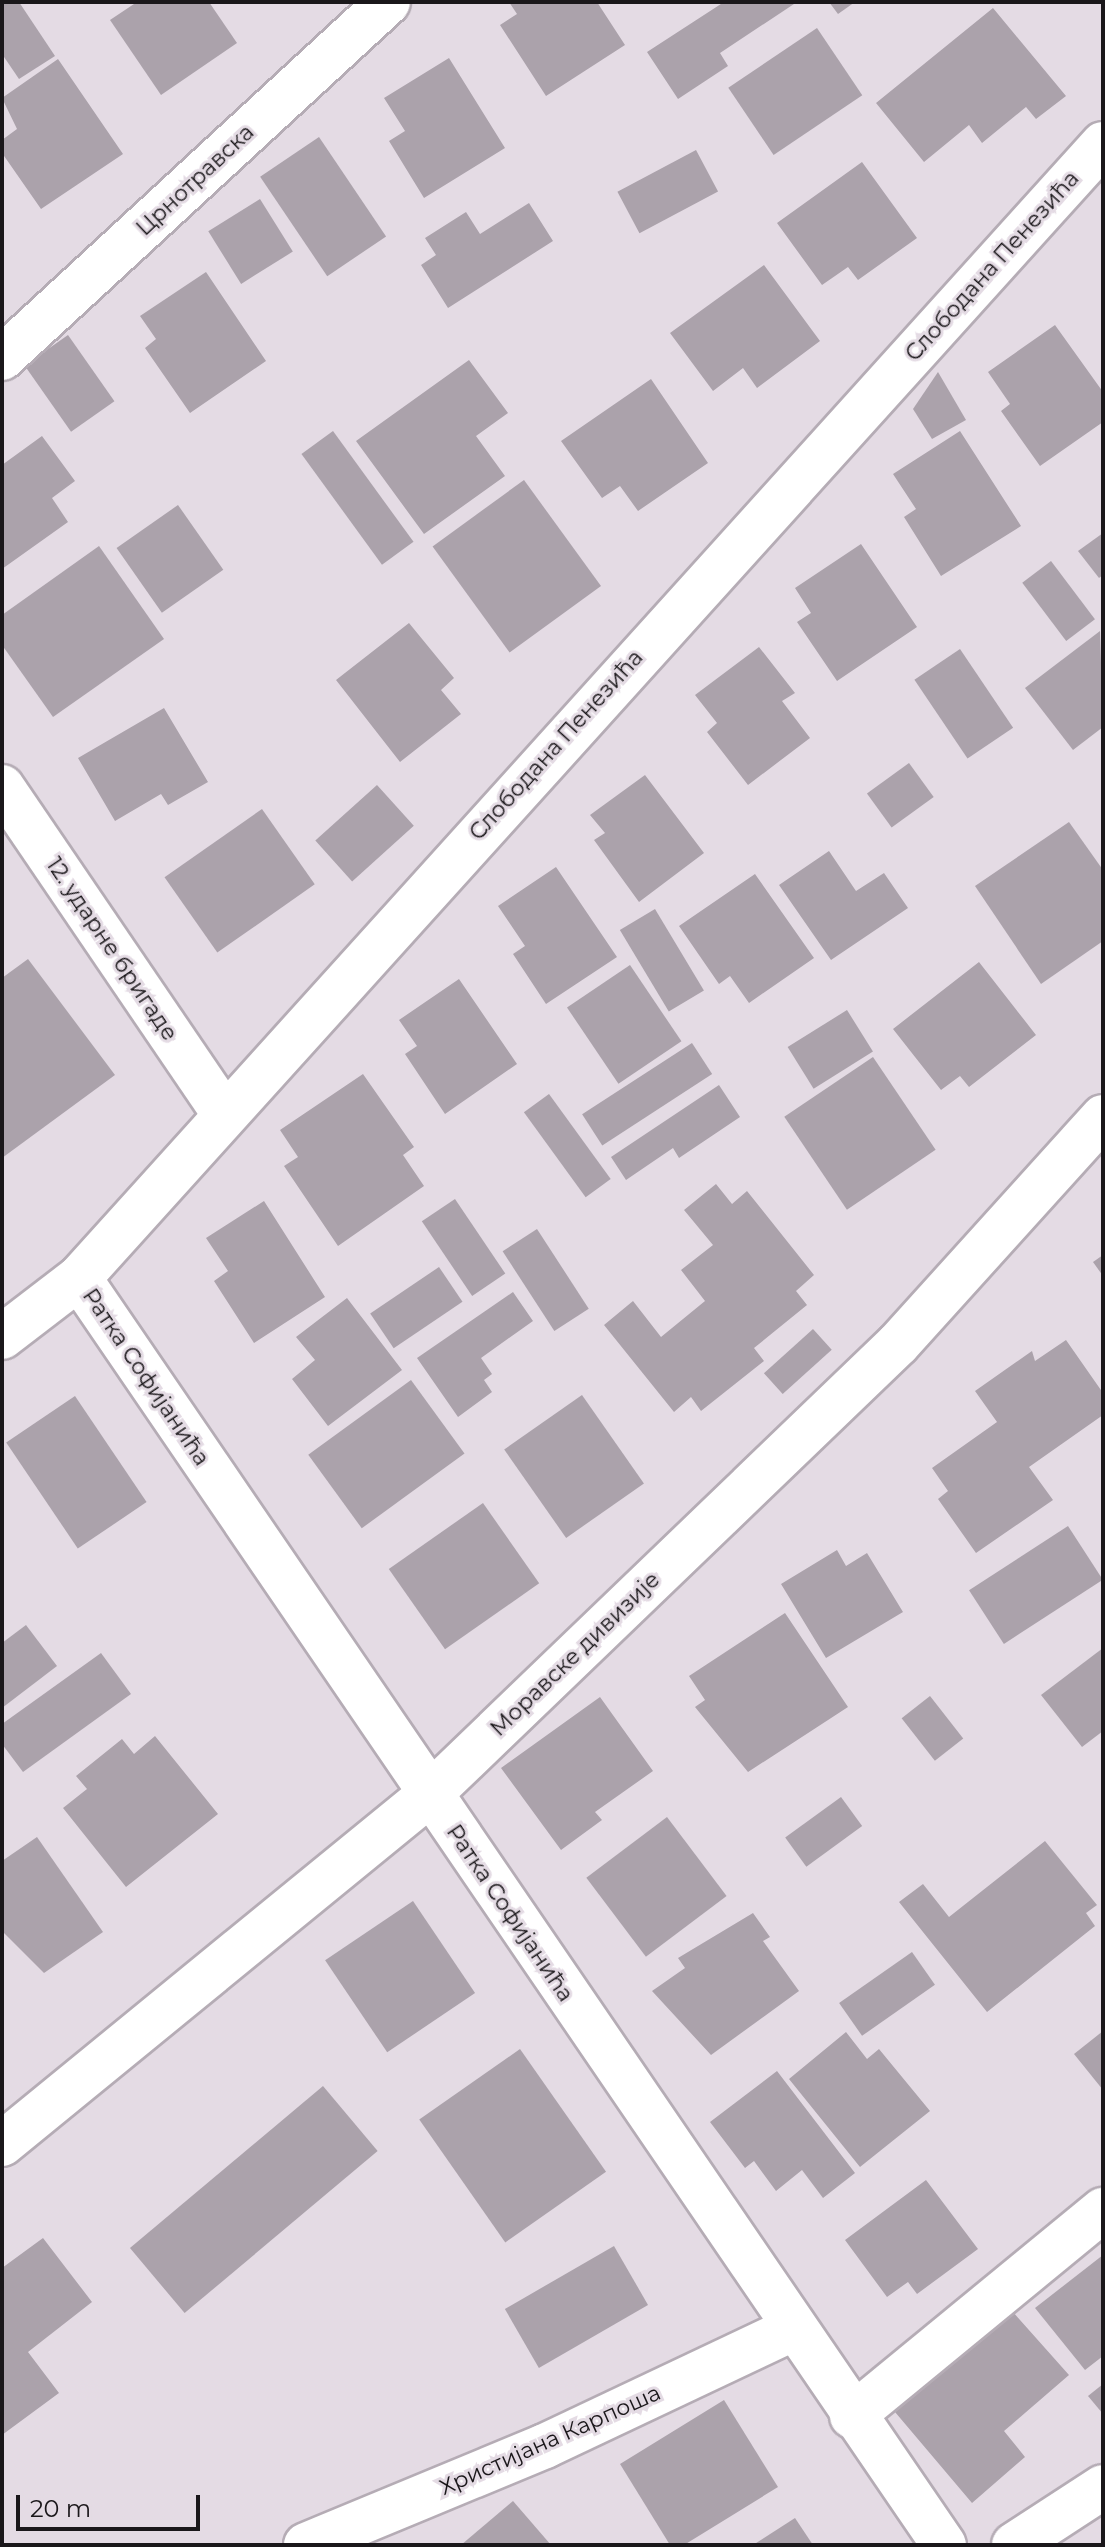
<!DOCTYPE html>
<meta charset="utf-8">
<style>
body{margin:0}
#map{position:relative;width:1105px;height:2547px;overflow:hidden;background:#e4dbe4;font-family:Montserrat,sans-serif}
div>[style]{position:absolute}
.building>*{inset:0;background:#aba2ab;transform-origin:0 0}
.roads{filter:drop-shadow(2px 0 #b5acb5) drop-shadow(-2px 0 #b5acb5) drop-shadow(0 2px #b5acb5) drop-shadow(0 -2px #b5acb5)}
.minor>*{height:44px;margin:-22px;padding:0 22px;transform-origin:22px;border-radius:22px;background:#fff}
span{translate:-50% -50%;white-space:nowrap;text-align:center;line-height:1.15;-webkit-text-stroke:6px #e4dbe4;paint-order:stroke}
.street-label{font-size:22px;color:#1a171a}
.frame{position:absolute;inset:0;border:4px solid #1a171a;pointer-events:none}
.scale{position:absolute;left:16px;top:2495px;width:184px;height:36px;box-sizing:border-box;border:4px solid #1a171a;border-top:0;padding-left:10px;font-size:24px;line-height:28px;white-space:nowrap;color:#1a171a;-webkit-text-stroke:6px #e4dbe4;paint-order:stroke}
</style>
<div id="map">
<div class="building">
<div style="clip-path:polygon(2px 2px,19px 2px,55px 56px,19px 79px,2px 54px)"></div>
<div style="clip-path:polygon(137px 2px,209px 2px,237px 43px,161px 95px,110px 20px)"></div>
<div style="clip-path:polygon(509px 2px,597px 2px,625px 45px,546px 96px,500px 25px,517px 14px)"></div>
<div style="clip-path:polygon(724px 2px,797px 2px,720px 53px,728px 66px,678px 99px,647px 52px)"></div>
<div style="clip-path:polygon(829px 2px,855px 2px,838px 14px)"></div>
<div style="clip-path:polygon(993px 8px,1066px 96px,1036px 119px,1026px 107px,982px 143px,969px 125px,924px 162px,876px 103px)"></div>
<div style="left:817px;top:28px;width:81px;height:107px;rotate:56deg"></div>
<div style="clip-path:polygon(449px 58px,505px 148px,424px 198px,389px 141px,405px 131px,384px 98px)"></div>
<div style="clip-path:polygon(58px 59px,123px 154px,41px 209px,2px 153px,2px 140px,17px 129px,2px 98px)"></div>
<div style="left:319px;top:137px;width:120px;height:71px;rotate:56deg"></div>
<div style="left:696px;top:150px;width:47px;height:89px;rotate:62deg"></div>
<div style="clip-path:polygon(862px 162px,917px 238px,858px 280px,848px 267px,822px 285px,777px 223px)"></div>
<div style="left:260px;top:199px;width:62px;height:61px;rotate:58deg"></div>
<div style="clip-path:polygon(529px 203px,553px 241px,448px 308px,421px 265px,436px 255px,425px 238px,466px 212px,480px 234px)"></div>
<div style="clip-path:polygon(764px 265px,820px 341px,757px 388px,743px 368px,713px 391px,670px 333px)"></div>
<div style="clip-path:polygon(206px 272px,266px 361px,190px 413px,145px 348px,156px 339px,140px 316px)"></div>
<div style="clip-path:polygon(1055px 325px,1103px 392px,1103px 422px,1040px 466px,1001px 411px,1010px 404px,988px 372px)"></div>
<div style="left:68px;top:335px;width:81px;height:53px;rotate:55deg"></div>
<div style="clip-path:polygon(469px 360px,508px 413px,476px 436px,505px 476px,424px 534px,356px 441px)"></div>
<div style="clip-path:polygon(938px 372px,966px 420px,932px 439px,913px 409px)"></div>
<div style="clip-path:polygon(651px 379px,708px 463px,638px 511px,620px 486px,602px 498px,561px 441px)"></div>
<div style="left:333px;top:431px;width:137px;height:39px;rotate:54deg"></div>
<div style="clip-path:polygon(960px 431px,1021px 526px,941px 576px,904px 517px,916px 509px,893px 474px)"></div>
<div style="clip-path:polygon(42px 436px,75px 481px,52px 498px,68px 522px,2px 569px,2px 465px)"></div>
<div style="left:524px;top:480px;width:131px;height:113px;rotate:54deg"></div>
<div style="left:178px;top:505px;width:79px;height:75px;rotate:55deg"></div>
<div style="clip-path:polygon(1103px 533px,1103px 575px,1099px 578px,1078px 551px)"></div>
<div style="clip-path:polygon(861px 544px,917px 627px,837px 681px,797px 622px,811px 613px,795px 588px)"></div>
<div style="clip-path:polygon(99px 546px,164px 639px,53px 717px,2px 645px,2px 615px)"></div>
<div style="left:1051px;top:561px;width:73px;height:36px;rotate:53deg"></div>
<div style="clip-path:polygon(409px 623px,454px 678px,441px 690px,461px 714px,400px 762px,336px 680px)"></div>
<div style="clip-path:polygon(1100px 631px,1103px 727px,1073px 750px,1025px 688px)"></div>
<div style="clip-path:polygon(759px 647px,795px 693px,782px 701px,810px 738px,748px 785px,707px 732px,717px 723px,695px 695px)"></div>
<div style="left:960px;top:649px;width:95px;height:55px;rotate:56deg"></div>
<div style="clip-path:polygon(164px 708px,208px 782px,168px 805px,161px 794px,115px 821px,78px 758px)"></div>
<div style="left:909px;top:763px;width:42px;height:52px;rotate:54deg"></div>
<div style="clip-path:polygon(645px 775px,704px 853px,639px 902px,594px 840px,605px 833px,590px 815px)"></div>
<div style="left:377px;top:785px;width:55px;height:83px;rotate:48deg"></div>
<div style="left:262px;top:809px;width:92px;height:119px;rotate:55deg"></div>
<div style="clip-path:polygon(1069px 822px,1103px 870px,1103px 941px,1041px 984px,975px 886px)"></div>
<div style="clip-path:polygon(829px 851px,856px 891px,884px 873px,908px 908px,831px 960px,779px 885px)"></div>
<div style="clip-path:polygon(556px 867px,617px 957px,546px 1004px,513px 954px,525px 946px,498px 906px)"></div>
<div style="clip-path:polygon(755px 874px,814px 958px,749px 1003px,730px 976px,719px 984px,679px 926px)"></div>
<div style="left:655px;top:909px;width:95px;height:41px;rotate:59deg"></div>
<div style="clip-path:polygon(28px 959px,115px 1075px,2px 1158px,2px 978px)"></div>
<div style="clip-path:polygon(979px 962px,1036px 1035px,969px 1087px,960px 1076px,941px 1090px,893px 1029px)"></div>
<div style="left:630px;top:965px;width:92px;height:76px;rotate:56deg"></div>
<div style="clip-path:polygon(459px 979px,517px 1064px,445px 1114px,405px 1054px,417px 1046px,399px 1020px)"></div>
<div style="left:847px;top:1010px;width:49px;height:70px;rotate:58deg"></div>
<div style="left:692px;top:1043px;width:37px;height:131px;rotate:57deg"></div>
<div style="left:873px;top:1057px;width:112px;height:107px;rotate:56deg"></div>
<div style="clip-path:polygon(363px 1074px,414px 1147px,403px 1155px,424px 1186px,338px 1246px,284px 1166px,298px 1157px,280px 1130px)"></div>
<div style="clip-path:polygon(719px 1085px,740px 1117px,679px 1158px,673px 1148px,626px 1180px,611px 1157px)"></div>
<div style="left:549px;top:1094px;width:105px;height:31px;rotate:54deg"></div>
<div style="clip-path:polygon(716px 1184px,732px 1204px,747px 1191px,814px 1275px,796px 1291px,807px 1305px,754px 1348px,764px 1361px,701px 1411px,691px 1397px,674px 1412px,604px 1325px,633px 1301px,661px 1337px,705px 1301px,681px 1270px,713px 1245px,684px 1210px)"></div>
<div style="left:455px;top:1199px;width:90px;height:40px;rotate:56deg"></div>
<div style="clip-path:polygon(264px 1201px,325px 1297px,254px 1343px,214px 1281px,228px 1271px,206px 1238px)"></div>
<div style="left:537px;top:1229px;width:95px;height:41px;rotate:57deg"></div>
<div style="clip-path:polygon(1103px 1255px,1103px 1276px,1093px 1262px)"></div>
<div style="left:439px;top:1267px;width:42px;height:83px;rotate:56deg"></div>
<div style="clip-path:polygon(513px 1292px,533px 1321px,481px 1358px,492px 1374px,484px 1380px,492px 1392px,458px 1417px,417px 1358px)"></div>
<div style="clip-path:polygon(347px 1298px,402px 1370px,328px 1426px,292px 1379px,315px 1360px,296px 1337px)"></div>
<div style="left:813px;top:1329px;width:28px;height:66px;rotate:48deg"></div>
<div style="clip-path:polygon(1066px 1340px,1103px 1393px,1103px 1415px,1029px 1467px,1053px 1500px,976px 1553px,938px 1499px,948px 1491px,932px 1468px,997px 1422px,975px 1391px,1032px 1351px,1035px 1361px)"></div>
<div style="left:411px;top:1380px;width:91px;height:127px;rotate:54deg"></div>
<div style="left:582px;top:1395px;width:108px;height:95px;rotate:55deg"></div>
<div style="left:75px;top:1396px;width:128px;height:83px;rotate:56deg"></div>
<div style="left:483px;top:1503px;width:98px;height:115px;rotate:55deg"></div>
<div style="left:1068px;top:1526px;width:64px;height:118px;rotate:57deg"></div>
<div style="clip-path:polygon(837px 1550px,846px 1566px,867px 1553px,903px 1612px,826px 1658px,781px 1584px)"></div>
<div style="clip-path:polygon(785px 1613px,848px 1707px,748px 1772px,695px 1707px,705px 1700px,689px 1676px)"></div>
<div style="clip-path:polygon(26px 1625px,57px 1666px,2px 1708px,2px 1643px)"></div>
<div style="clip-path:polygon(1103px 1648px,1103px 1731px,1082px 1747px,1041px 1695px)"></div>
<div style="clip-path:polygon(101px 1653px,131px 1694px,23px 1772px,2px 1744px,2px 1724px)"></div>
<div style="left:930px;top:1696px;width:54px;height:36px;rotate:52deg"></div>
<div style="clip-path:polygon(600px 1697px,653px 1771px,595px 1812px,602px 1820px,561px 1850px,501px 1768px)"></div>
<div style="clip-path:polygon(155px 1736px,218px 1814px,126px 1887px,63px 1808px,87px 1789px,76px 1776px,122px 1739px,134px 1754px)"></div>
<div style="left:841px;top:1797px;width:36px;height:69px;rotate:54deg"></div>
<div style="left:667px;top:1817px;width:99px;height:101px;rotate:53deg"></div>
<div style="clip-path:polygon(37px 1837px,103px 1932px,44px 1973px,2px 1931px,2px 1861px)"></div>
<div style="clip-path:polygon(1045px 1841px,1097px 1905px,1086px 1913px,1095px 1926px,987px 2012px,899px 1902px,923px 1884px,949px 1917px)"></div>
<div style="left:413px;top:1901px;width:111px;height:106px;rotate:56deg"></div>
<div style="clip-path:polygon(753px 1913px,770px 1937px,763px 1941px,799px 1991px,711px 2055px,652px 1991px,685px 1968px,678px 1958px)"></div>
<div style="left:912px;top:1952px;width:40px;height:89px;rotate:55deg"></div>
<div style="clip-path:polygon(1103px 2031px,1103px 2090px,1074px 2054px)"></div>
<div style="clip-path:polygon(846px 2032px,867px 2059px,879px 2049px,930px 2111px,860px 2167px,789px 2079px)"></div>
<div style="left:520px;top:2049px;width:150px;height:123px;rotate:55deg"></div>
<div style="clip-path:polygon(777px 2071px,855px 2173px,823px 2198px,802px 2170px,776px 2191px,754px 2161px,745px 2168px,710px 2122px)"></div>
<div style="left:323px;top:2086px;width:85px;height:252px;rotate:50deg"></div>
<div style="clip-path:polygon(926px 2180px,978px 2249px,917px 2294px,908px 2282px,887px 2297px,845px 2240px)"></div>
<div style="clip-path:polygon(43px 2238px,92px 2302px,28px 2352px,59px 2393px,2px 2435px,2px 2268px)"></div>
<div style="left:614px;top:2246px;width:68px;height:126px;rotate:60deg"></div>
<div style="clip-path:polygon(1103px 2255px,1103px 2356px,1085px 2370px,1035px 2308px)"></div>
<div style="clip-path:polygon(1013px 2312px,1069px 2375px,1004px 2431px,1025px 2457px,972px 2503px,895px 2412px)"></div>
<div style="clip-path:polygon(1103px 2384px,1103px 2414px,1088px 2396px)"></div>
<div style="clip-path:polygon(724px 2400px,778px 2487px,684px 2545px,670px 2545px,620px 2464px)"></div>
<div style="clip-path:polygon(513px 2501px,551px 2545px,461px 2545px)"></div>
<div style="clip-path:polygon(795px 2518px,813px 2545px,753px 2545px)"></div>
</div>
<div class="roads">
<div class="minor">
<div style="left:2px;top:358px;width:525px;rotate:-42.68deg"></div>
<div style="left:2px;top:787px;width:393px;rotate:55.8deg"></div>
<div style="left:79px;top:1278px;width:1534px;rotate:55.68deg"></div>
<div style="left:2px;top:1337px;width:97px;rotate:-37.5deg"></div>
<div style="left:79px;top:1278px;width:1528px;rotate:-47.92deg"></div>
<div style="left:2px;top:2144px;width:553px;rotate:-39.27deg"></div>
<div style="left:430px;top:1794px;width:649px;rotate:-43.88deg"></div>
<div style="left:898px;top:1344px;width:306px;rotate:-47.9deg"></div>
<div style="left:852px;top:2416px;width:325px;rotate:-39.4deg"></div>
<div style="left:306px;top:2545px;width:259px;rotate:-22.5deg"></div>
<div style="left:545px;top:2446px;width:273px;rotate:-25.3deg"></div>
<div style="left:1014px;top:2545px;width:106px;rotate:-33.1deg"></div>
</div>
</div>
<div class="street-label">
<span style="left:195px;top:180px;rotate:-43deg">Црнотравска</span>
<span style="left:992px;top:266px;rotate:-48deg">Слободана Пенезића</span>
<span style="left:556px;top:745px;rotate:-48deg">Слободана Пенезића</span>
<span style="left:112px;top:949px;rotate:56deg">12. ударне бригаде</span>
<span style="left:146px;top:1377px;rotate:56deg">Ратка Софијанића</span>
<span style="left:575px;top:1654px;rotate:-44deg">Моравске дивизије</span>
<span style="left:510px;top:1913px;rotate:56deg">Ратка Софијанића</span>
<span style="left:550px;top:2440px;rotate:-24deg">Христијана Карпоша</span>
</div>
<div class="frame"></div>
<div class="scale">20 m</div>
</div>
